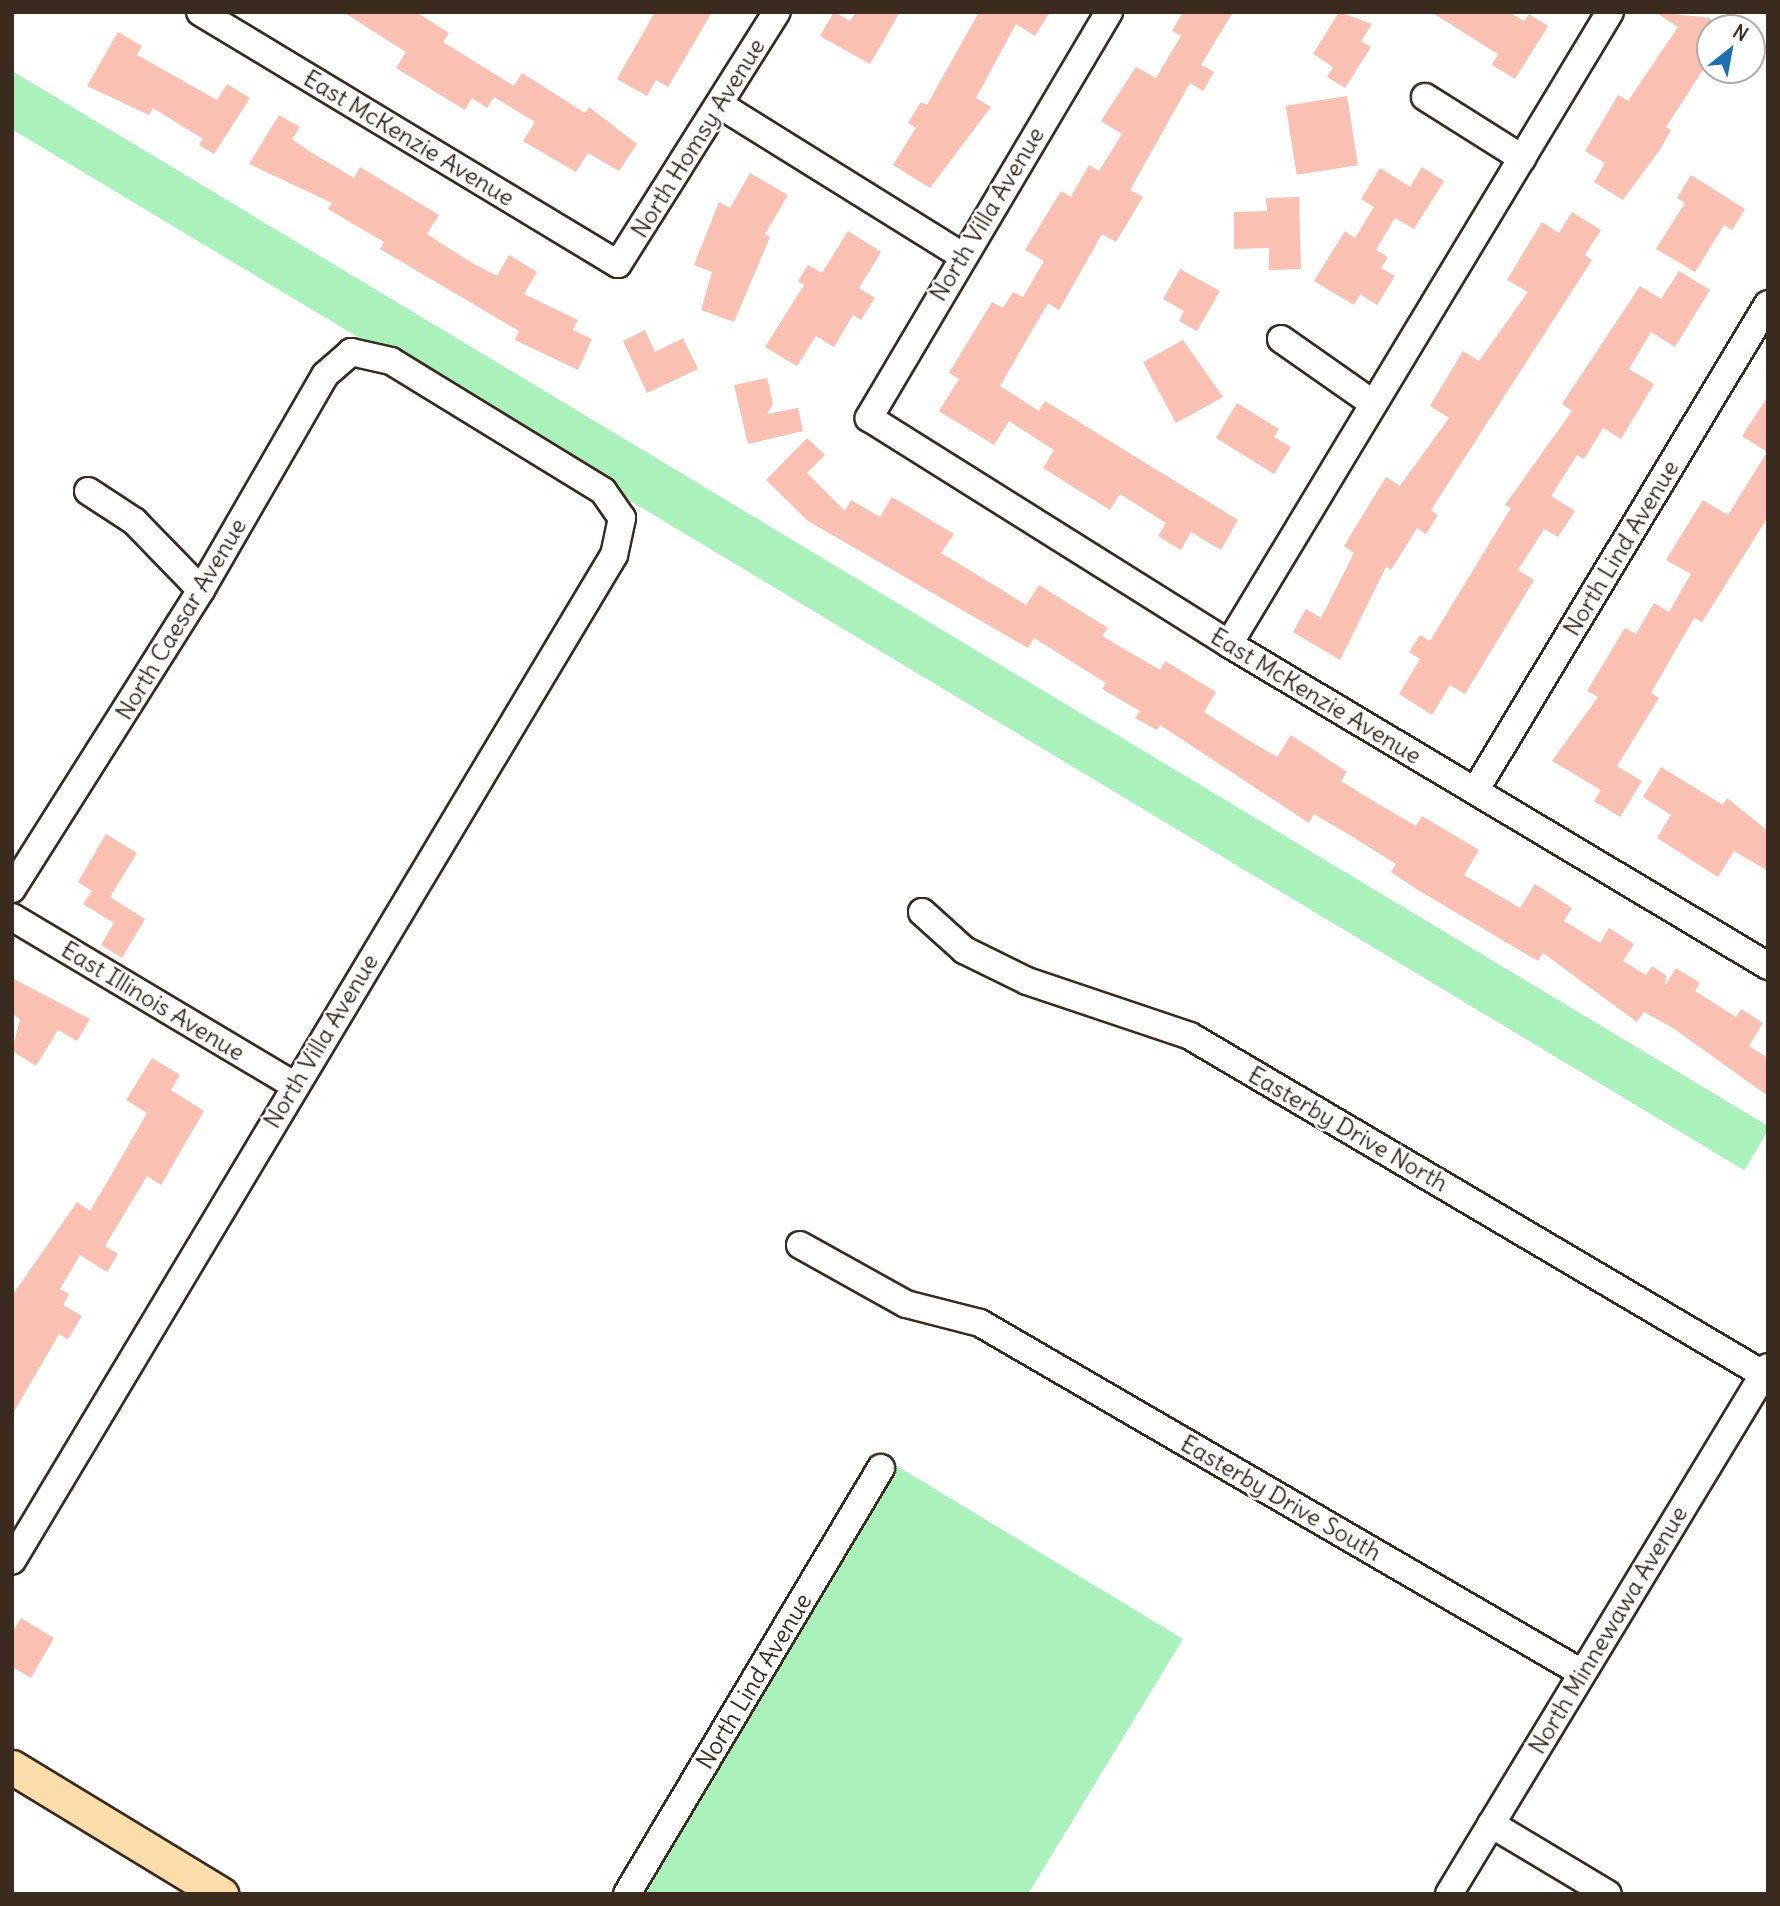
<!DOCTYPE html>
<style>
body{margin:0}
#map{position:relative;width:1780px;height:1906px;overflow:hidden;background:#fff;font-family:Delius,sans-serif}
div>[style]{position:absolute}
.green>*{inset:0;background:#abf1bc;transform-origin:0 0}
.building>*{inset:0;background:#fac0b1;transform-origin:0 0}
.roads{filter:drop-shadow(2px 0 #3b2a1e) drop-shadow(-2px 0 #3b2a1e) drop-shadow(0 2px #3b2a1e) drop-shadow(0 -2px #3b2a1e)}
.minor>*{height:26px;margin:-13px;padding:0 13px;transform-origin:13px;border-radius:13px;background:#fff}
.major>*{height:33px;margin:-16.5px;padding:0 16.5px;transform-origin:16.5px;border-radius:16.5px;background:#fbddab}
span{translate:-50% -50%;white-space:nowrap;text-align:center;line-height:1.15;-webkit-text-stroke:5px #fff;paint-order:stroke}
.street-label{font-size:24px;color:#3b2a1e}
.frame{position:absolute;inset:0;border:14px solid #3b2a1e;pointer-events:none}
.north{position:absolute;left:1696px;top:14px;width:70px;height:70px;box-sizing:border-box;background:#fff;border:2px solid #b1aaa5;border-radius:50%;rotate:31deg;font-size:19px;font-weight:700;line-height:28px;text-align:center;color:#3b2a1e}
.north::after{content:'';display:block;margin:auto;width:24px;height:32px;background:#1f6fb2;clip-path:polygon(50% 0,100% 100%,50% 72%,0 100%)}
</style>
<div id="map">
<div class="green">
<div style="left:12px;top:71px;width:2051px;height:50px;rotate:31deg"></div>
<div style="clip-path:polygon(892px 1463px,1183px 1639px,1028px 1894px,629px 1894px)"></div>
</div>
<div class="building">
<div style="clip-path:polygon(343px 12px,416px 12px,449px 33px,443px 42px,514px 86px,522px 73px,585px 113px,589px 107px,637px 144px,619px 171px,588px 153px,576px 172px,523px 141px,535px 122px,494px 97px,487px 108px,472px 98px,465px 110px,396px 68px,406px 52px)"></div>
<div style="clip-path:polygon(655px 12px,712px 12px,668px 87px,656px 80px,647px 96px,617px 79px)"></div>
<div style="clip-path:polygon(834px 12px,850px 21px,856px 12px,900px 12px,870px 64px,820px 36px)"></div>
<div style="clip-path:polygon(979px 12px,1050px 12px,1035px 36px,1016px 24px,976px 98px,991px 107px,930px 188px,893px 165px,916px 128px,908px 123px,921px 102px,927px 105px)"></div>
<div style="clip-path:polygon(1183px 12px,1233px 12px,1201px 65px,1214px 72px,1203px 91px,1190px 83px,1130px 190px,1143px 197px,1116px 242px,1102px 234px,1059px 310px,1048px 303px,1000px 386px,1039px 411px,1045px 401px,1238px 520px,1221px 550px,1191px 532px,1181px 550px,1158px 536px,1166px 523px,1120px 494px,1110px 510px,1043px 468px,1054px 450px,1009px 421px,994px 445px,939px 411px,959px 379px,949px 373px,992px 302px,1003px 308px,1013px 292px,1023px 297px,1044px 261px,1025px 250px,1061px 191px,1071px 197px,1089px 165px,1099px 171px,1122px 134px,1101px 121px,1136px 67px,1156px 78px,1181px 36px,1172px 31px)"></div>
<div style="clip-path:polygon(1339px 12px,1372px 24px,1361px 41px,1371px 47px,1345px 88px,1327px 77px,1333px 67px,1313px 54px)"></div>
<div style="clip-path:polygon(1431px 12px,1509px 12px,1524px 21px,1529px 14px,1548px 26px,1515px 79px,1492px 65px,1498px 54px)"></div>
<div style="clip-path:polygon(1655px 12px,1710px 18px,1710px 59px,1666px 127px,1671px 130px,1659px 151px,1623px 200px,1594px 182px,1605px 163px,1585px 151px,1618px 95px,1628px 101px,1678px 27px)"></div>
<div style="clip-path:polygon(118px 32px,142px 46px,137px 55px,217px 100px,227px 84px,250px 98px,214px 154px,199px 145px,203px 139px,153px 108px,149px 115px,87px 86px)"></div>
<div style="left:1347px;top:96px;width:70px;height:62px;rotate:81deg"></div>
<div style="clip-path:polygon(279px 115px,300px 127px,292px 139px,309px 151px,354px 178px,360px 167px,439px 215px,427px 234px,467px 260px,497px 276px,509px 255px,537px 272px,524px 294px,578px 320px,573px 330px,592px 339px,578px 370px,515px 340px,519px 331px,380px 249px,384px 242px,328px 209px,332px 203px,249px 164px)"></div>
<div style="clip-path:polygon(1422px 167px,1444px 181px,1414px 229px,1395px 218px,1376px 250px,1388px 257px,1381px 268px,1395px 276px,1377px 305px,1360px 294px,1354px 305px,1314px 281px,1345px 231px,1355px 238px,1374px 207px,1361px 199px,1380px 168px,1410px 187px)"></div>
<div style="clip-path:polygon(750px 173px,788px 195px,765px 234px,770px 237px,734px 322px,701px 310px,712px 272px,694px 265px,719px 202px,730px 208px)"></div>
<div style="clip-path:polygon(1691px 175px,1745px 209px,1732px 230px,1724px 225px,1695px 272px,1656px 249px,1685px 203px,1677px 198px)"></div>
<div style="clip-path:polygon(1299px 197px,1301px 269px,1269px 270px,1269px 248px,1234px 249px,1234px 212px,1267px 211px,1266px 198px)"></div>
<div style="clip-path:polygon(1572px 212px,1601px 230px,1585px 255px,1592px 260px,1431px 510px,1438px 515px,1426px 534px,1417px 528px,1391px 570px,1386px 567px,1340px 660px,1293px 632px,1306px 609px,1321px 618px,1354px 553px,1344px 546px,1386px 477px,1400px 486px,1449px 418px,1430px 406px,1463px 351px,1479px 361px,1528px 292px,1507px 280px,1542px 222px,1559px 233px)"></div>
<div style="clip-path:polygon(848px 231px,881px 252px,859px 288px,875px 298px,861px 320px,853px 315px,834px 347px,816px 336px,797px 366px,765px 347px,804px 285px,798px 281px,808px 265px,822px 273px)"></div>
<div style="clip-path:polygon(1180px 269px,1220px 291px,1197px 331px,1179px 321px,1184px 311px,1163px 299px)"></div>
<div style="clip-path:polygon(1679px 271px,1710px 290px,1675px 347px,1651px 332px,1629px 369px,1654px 384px,1621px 439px,1603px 428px,1584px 459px,1577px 455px,1551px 496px,1575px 511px,1558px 537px,1544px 529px,1518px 570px,1534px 580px,1465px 694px,1450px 685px,1432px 715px,1399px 694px,1420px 659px,1409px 652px,1420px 635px,1430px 641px,1511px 508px,1505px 505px,1572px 411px,1562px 404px,1640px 286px,1661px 299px)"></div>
<div style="clip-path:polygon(645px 330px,655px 352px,683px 338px,698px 369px,647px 393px,623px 341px)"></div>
<div style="clip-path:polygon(1183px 340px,1223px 397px,1176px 423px,1143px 362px)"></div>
<div style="clip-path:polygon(767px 378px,773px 404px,767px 414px,798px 408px,803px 431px,748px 444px,734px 385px)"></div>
<div style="clip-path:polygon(1768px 396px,1768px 517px,1702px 622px,1694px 618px,1651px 693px,1659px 698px,1617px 766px,1642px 781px,1620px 817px,1594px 801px,1601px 790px,1552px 761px,1598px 697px,1587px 691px,1625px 628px,1636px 634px,1654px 603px,1669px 612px,1691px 574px,1666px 560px,1703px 500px,1728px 515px,1767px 452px,1742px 436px)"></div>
<div style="clip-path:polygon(1237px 403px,1279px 429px,1274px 437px,1291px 447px,1274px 474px,1216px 438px)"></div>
<div style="clip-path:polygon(807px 438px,825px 455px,807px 473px,845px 511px,851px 500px,880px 517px,892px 497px,954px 534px,941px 553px,997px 587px,1026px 605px,1039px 585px,1108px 628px,1102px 636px,1160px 670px,1165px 661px,1216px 692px,1204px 712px,1248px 740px,1277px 757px,1291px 735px,1347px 772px,1341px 781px,1380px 805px,1416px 826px,1422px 816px,1479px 850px,1464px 875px,1520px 908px,1535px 884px,1572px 908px,1564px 921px,1600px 943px,1609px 928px,1634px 944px,1623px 961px,1646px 975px,1652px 966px,1666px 975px,1665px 986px,1676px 968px,1700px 983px,1695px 991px,1736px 1017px,1741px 1009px,1763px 1023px,1749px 1046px,1768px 1058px,1768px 1096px,1673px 1028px,1644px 1012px,1637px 1022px,1543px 953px,1538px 961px,1418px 890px,1391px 872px,1396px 864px,1353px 837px,1314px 814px,1309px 823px,1160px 725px,1157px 730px,1135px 718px,1140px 711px,1102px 689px,1106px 683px,1034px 638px,1028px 648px,808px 521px,766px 480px)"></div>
<div style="clip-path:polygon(1661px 767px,1723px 805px,1727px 798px,1768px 831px,1768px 871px,1734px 851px,1718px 877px,1657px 838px,1671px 815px,1643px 797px)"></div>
<div style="clip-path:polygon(106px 834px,137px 853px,110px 897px,145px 919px,122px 958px,101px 945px,114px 923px,83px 904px,92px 891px,78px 882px)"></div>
<div style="clip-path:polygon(12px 978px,90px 1019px,77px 1041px,58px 1030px,36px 1066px,12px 1051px,20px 1019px,12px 1014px)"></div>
<div style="clip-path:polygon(152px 1058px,180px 1075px,171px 1090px,204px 1111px,161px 1185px,147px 1176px,105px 1246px,118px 1254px,107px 1272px,80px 1255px,60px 1289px,69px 1294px,63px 1305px,82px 1316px,68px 1339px,59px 1334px,12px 1415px,12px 1296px,77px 1202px,90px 1211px,109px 1179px,147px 1113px,126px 1100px)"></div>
<div style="clip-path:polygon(21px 1618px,54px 1638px,31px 1678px,12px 1667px,12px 1633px)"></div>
</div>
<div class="roads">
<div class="minor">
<div style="left:200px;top:12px;width:488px;rotate:31.1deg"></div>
<div style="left:618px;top:264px;width:298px;rotate:-57.8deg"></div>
<div style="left:1109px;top:12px;width:472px;rotate:120.6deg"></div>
<div style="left:869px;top:418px;width:425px;rotate:32.1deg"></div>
<div style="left:1229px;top:644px;width:628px;rotate:30.85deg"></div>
<div style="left:1425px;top:97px;width:115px;rotate:32.2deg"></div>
<div style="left:720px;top:105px;width:284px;rotate:31.9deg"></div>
<div style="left:1281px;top:339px;width:113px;rotate:35deg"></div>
<div style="left:88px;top:491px;width:55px;rotate:33.1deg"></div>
<div style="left:134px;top:521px;width:96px;rotate:45.8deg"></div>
<div style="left:1229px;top:644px;width:738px;rotate:-58.92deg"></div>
<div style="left:1475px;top:791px;width:568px;rotate:-58.97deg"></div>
<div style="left:12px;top:889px;width:354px;rotate:-57.7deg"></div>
<div style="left:201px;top:590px;width:248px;rotate:-60deg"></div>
<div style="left:325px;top:375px;width:35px;rotate:-41deg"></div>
<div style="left:351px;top:352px;width:41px;rotate:12.7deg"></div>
<div style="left:391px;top:361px;width:249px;rotate:31.5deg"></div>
<div style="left:603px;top:491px;width:33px;rotate:55deg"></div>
<div style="left:622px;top:518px;width:38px;rotate:102deg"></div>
<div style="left:614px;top:555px;width:1172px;rotate:120.9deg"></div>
<div style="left:922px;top:912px;width:57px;rotate:42.1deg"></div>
<div style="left:964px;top:950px;width:70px;rotate:26.2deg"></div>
<div style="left:1027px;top:981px;width:172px;rotate:18.6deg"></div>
<div style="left:1190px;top:1036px;width:665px;rotate:30.54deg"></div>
<div style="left:12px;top:917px;width:328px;rotate:30.8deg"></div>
<div style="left:800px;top:1245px;width:121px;rotate:29.1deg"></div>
<div style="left:906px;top:1304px;width:76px;rotate:14.4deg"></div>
<div style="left:980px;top:1323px;width:696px;rotate:30.17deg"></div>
<div style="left:1491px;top:1824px;width:136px;rotate:30.9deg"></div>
<div style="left:627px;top:1894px;width:496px;rotate:-59.2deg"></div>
<div style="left:1449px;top:1894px;width:616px;rotate:-58.81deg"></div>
</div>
<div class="major">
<div style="left:12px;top:1767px;width:245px;rotate:31.3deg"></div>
</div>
</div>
<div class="street-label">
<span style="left:409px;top:138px;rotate:31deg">East McKenzie Avenue</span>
<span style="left:698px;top:138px;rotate:-58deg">North Homsy Avenue</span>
<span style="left:987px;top:214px;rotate:-59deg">North Villa Avenue</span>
<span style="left:1621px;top:548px;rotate:-59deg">North Lind Avenue</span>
<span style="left:181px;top:619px;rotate:-59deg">North Caesar Avenue</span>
<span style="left:1316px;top:696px;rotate:31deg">East McKenzie Avenue</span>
<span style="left:153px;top:1001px;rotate:31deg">East Illinois Avenue</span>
<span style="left:321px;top:1041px;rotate:-59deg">North Villa Avenue</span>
<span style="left:1348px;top:1129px;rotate:30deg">Easterby Drive North</span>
<span style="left:1281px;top:1498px;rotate:30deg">Easterby Drive South</span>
<span style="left:1608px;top:1630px;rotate:-59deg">North Minnewawa Avenue</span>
<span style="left:754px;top:1681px;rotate:-59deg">North Lind Avenue</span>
</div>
<div class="frame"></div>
<div class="north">N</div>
</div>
